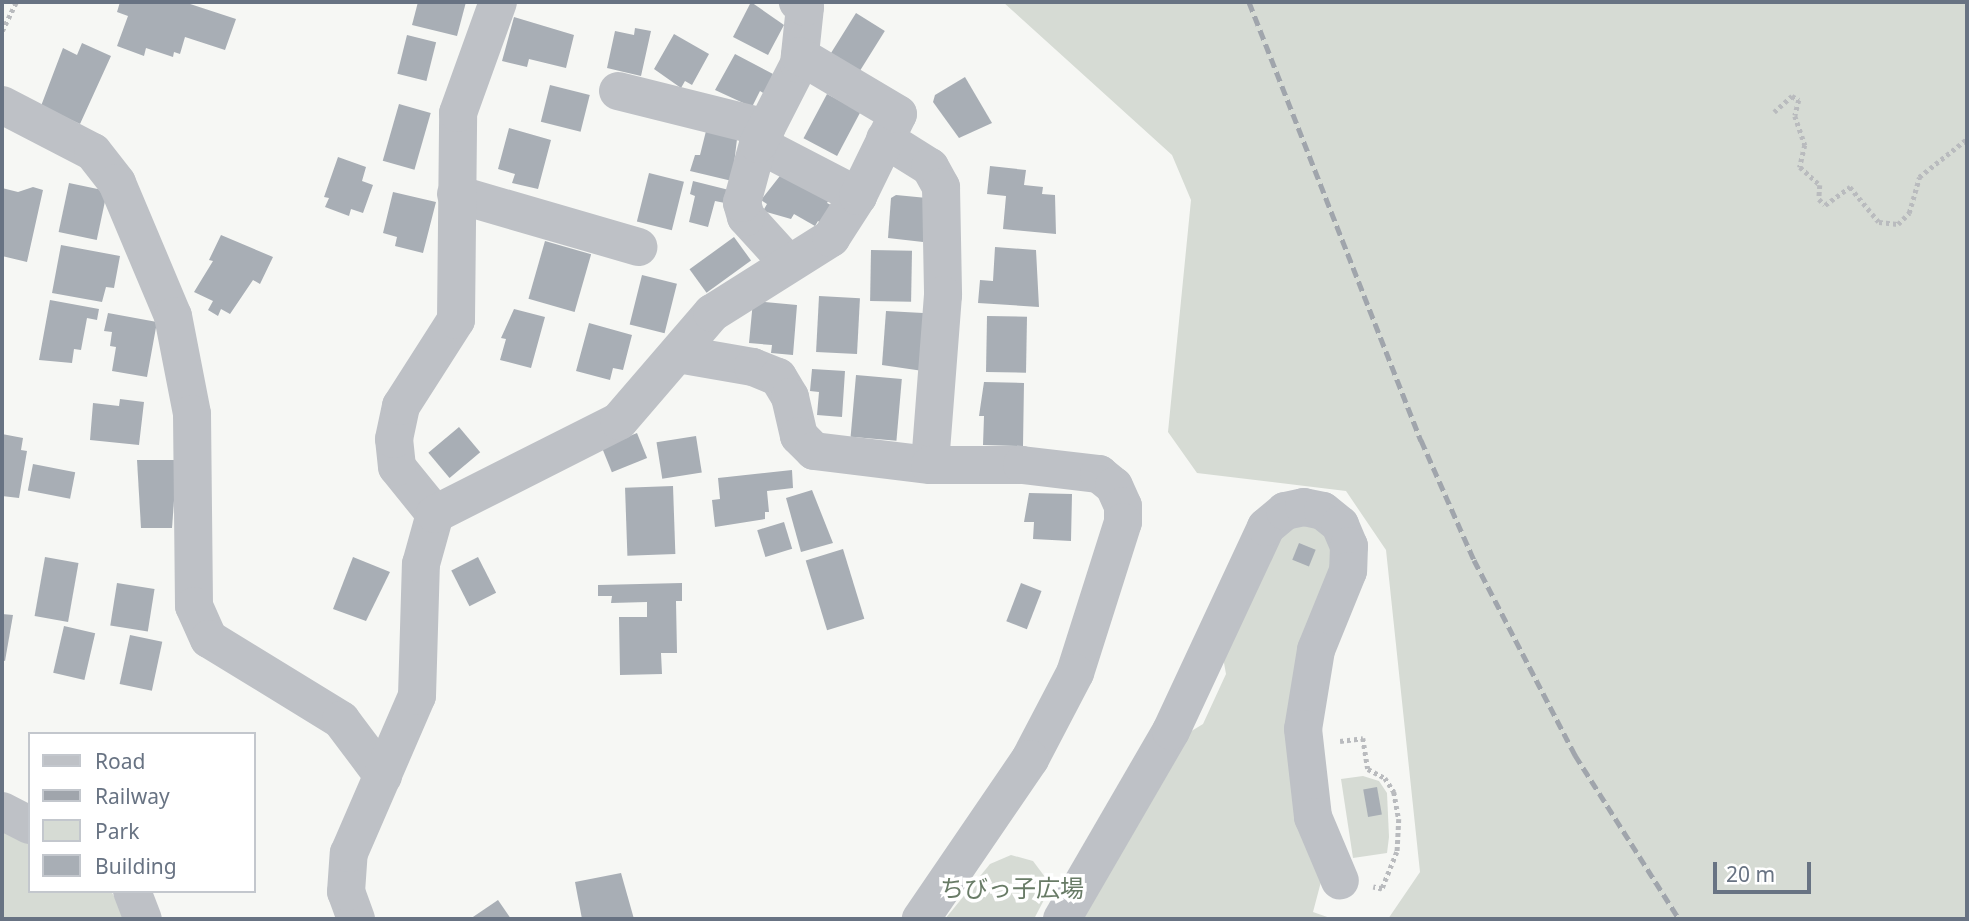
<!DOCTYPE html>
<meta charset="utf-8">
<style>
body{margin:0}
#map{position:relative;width:1969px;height:921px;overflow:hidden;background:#f6f7f4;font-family:"Noto Sans","Noto Sans JP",sans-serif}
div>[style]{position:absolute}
.green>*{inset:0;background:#d6dbd4}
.building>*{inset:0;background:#a8aeb5;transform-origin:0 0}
.path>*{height:4.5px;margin-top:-2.25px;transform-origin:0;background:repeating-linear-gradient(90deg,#b9bbbe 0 3.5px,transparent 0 7px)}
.street>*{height:38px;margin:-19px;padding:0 19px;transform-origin:19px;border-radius:19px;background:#bec1c6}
.rail>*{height:5px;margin-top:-2.5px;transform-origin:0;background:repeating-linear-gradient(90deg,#a0a5ac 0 10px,transparent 0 15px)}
span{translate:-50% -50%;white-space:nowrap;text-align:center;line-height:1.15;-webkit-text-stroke:7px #fff;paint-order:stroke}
.park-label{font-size:24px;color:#687b66}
.frame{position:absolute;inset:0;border:4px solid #687383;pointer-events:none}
.legend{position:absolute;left:28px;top:732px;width:228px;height:161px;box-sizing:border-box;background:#fff;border:2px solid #c3c7cd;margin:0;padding:9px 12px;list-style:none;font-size:21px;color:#687383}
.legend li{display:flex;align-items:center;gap:14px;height:35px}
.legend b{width:35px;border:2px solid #c3c7cd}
.scale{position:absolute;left:1713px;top:862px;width:98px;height:32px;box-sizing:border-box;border:4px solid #687383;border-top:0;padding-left:9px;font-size:21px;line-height:24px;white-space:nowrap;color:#687383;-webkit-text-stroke:5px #fff;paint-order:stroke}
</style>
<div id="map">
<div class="green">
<div style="clip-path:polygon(1003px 2px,1967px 2px,1967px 919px,1388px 919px,1420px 872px,1386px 550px,1346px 491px,1197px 473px,1168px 432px,1191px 200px,1172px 155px)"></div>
<div style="clip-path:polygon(1315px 525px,1338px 553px,1302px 659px,1322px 878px,1313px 912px,1333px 919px,1077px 919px,1180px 738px,1203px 724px,1226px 674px,1221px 646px,1284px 528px)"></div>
<div style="clip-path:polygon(1363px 776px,1379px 781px,1387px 793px,1389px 837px,1387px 853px,1353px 858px,1341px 779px)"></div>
<div style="clip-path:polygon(2px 826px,30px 840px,30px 891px,111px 891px,127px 919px,2px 919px)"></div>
<div style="clip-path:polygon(1011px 855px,1033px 861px,1045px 877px,1046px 896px,1034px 919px,945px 919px,990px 864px)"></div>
</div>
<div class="building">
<div style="clip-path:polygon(120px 2px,184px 2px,236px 19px,225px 50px,185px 37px,180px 54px,174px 52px,173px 57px,146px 48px,144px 56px,117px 46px,128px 16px,117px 12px)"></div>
<div style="clip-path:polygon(418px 2px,466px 2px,457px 36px,412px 25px)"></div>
<div style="clip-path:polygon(751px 2px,784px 25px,768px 55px,733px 37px)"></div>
<div style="left:856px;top:13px;width:34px;height:49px;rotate:32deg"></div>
<div style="clip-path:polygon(514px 17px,574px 35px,566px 68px,529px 59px,527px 67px,502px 61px)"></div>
<div style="clip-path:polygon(635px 28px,651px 31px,641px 76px,607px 68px,615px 31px,634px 35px)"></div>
<div style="clip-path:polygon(674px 34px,709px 54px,692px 85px,685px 81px,681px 88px,654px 69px)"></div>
<div style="left:407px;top:35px;width:30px;height:40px;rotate:14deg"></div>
<div style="clip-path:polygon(82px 43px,111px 56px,80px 124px,41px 106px,63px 48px,77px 55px)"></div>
<div style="clip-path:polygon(735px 54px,773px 74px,765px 94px,760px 91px,752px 107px,715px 90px)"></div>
<div style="clip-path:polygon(965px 77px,992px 123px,959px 138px,933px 102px,935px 95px)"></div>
<div style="left:550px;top:85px;width:41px;height:38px;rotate:14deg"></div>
<div style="left:827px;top:94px;width:38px;height:50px;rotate:28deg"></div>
<div style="left:399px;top:104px;width:33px;height:59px;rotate:16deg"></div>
<div style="clip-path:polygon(509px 128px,551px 140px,538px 189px,512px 183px,515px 174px,498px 169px)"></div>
<div style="clip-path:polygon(706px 131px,737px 139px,732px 181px,690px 171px,695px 155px,700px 155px)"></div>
<div style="clip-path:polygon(338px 157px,366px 167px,362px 181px,373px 185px,363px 213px,351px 209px,349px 216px,325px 207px,329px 198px,324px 197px)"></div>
<div style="clip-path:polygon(990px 166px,1026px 170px,1024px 185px,1043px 187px,1042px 194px,1055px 195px,1056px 234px,1003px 229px,1006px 196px,987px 194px)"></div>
<div style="clip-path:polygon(783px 172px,830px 198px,827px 203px,833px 206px,824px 225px,818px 221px,815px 226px,794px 214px,791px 219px,763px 211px,767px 204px,761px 200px)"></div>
<div style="left:649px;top:173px;width:36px;height:50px;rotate:14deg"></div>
<div style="clip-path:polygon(693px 181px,729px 190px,725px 203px,715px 201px,708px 227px,689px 222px,695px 196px,690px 194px)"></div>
<div style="left:69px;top:183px;width:39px;height:50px;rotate:12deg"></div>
<div style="clip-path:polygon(33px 187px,43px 190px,27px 262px,2px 256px,2px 188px,18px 192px)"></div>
<div style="clip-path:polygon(393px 192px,436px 202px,423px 253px,395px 246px,397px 237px,383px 233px)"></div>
<div style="clip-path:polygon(896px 195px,927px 198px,923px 242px,888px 238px,891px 198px)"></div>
<div style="clip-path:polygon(221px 235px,273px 257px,260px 284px,253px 280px,230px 314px,221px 309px,218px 316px,208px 310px,213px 301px,194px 292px,213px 261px,209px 260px)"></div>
<div style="left:734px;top:237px;width:29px;height:55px;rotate:54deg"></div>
<div style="left:545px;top:241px;width:48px;height:60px;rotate:16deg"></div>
<div style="clip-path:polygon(61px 245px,120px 256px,114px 288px,106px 287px,102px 302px,52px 293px)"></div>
<div style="clip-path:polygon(995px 247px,1036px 250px,1039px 307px,978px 303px,980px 280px,993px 281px)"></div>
<div style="left:871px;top:250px;width:41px;height:51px;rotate:1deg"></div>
<div style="left:642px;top:275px;width:36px;height:51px;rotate:14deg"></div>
<div style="left:819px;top:296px;width:41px;height:56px;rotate:3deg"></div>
<div style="clip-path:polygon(50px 300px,99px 309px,97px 320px,87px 318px,81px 350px,74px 349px,72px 363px,39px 360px)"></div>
<div style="clip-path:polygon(753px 301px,797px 305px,793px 355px,771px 353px,772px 345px,749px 343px)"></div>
<div style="clip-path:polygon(514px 309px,545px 317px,531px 368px,500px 360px,506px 339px,501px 338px)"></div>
<div style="clip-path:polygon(886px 311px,923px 313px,923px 371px,882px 365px)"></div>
<div style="clip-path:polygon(108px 313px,157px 322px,147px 377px,112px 371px,116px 347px,110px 346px,112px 332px,104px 331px)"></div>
<div style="left:987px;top:316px;width:40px;height:56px;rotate:1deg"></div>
<div style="clip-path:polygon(589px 323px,632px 335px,623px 370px,613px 368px,610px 380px,576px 371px)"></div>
<div style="clip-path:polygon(812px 369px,845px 371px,842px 417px,817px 415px,819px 392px,810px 391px)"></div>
<div style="left:856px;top:375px;width:46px;height:62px;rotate:5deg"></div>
<div style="clip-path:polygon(984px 382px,1024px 383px,1023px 446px,983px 445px,984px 416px,979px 416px)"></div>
<div style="clip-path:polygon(120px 399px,144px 402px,139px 445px,90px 440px,93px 403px,119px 406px)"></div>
<div style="left:459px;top:427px;width:33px;height:40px;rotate:50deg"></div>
<div style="left:637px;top:433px;width:27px;height:38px;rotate:68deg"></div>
<div style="clip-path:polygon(2px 434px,23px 438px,21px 450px,27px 451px,19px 498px,2px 496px)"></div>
<div style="left:696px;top:436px;width:37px;height:40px;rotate:81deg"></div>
<div style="clip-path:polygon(137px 460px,177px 460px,172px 528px,141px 528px)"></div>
<div style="left:33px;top:464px;width:43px;height:27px;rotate:11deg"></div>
<div style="clip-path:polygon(792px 470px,793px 488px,767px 491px,769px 512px,765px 512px,765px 519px,715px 527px,712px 500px,720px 499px,718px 478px)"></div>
<div style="left:673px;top:486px;width:68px;height:48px;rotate:88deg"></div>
<div style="clip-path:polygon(812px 490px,833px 543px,801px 552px,786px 498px)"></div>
<div style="clip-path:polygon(1029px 493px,1072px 494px,1071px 541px,1033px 539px,1034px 522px,1024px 522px)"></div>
<div style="left:784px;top:522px;width:28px;height:28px;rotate:73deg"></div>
<div style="left:1299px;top:543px;width:18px;height:18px;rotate:22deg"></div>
<div style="left:843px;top:549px;width:73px;height:39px;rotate:73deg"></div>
<div style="left:45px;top:557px;width:34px;height:60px;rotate:10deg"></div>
<div style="clip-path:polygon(353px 557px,390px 572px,366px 621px,333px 609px)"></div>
<div style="left:478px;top:557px;width:40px;height:30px;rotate:63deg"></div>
<div style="left:117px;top:583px;width:38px;height:43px;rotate:9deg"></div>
<div style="clip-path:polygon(682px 583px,682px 601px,676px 601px,677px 653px,661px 653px,662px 674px,620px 675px,619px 617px,647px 617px,647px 602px,611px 603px,612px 596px,598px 596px,598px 585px)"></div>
<div style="left:1021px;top:583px;width:22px;height:41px;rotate:21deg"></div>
<div style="clip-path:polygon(2px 614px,13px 615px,5px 661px,2px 660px)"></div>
<div style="left:64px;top:626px;width:32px;height:48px;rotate:13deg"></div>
<div style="left:130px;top:635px;width:33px;height:50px;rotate:12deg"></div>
<div style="left:1377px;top:787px;width:28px;height:14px;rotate:80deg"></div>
<div style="clip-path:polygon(621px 873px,634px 919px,582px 919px,575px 882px)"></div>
<div style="clip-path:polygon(498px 900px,511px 919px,470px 919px)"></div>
</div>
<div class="path">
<div style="left:2px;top:31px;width:32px;rotate:-64deg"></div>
<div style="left:1774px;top:112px;width:24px;rotate:-42deg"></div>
<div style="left:1792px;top:96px;width:8px;rotate:30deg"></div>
<div style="left:1799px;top:100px;width:16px;rotate:104deg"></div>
<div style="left:1795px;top:116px;width:31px;rotate:71deg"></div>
<div style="left:1805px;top:145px;width:23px;rotate:103deg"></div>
<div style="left:1800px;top:167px;width:27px;rotate:42deg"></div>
<div style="left:1820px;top:185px;width:14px;rotate:94deg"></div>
<div style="left:1819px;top:199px;width:8px;rotate:45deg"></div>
<div style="left:1825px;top:205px;width:31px;rotate:-36deg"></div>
<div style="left:1850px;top:187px;width:45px;rotate:50.4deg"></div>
<div style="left:1879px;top:222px;width:19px;rotate:6deg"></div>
<div style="left:1898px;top:224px;width:16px;rotate:-45deg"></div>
<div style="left:1909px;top:213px;width:37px;rotate:-74deg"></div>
<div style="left:1919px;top:177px;width:61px;rotate:-38.4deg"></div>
<div style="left:1340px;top:741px;width:23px;rotate:-7deg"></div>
<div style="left:1363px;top:738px;width:31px;rotate:81deg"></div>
<div style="left:1368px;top:769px;width:19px;rotate:28deg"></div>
<div style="left:1385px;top:778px;width:17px;rotate:57deg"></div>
<div style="left:1394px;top:792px;width:27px;rotate:80deg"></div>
<div style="left:1399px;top:819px;width:33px;rotate:93deg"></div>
<div style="left:1397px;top:852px;width:40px;rotate:112deg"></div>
<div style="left:1382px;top:889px;width:9px;rotate:-167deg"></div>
</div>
<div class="street">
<div style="left:618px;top:91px;width:153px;rotate:14deg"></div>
<div style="left:2px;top:105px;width:102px;rotate:27.3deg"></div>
<div style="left:93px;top:152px;width:39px;rotate:52deg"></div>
<div style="left:117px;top:183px;width:144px;rotate:67.2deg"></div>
<div style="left:173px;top:316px;width:100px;rotate:79deg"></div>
<div style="left:192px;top:414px;width:192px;rotate:89.4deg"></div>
<div style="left:194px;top:606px;width:36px;rotate:66deg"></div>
<div style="left:209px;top:639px;width:155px;rotate:31.5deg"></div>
<div style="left:341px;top:720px;width:70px;rotate:53.1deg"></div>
<div style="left:885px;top:139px;width:53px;rotate:31.9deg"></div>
<div style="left:930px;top:167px;width:23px;rotate:61deg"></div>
<div style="left:941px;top:187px;width:108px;rotate:88.9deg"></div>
<div style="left:943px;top:295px;width:170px;rotate:94.4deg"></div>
<div style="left:758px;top:144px;width:113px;rotate:27.5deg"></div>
<div style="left:456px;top:194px;width:190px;rotate:16.2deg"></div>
<div style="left:787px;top:262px;width:61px;rotate:-132.3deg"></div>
<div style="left:746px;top:217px;width:15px;rotate:-106deg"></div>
<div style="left:742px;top:203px;width:61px;rotate:-74.8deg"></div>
<div style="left:758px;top:144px;width:90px;rotate:-62.9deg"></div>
<div style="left:799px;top:64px;width:57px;rotate:-84deg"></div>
<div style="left:805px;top:7px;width:9px;rotate:-144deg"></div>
<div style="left:678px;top:354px;width:76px;rotate:9.8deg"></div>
<div style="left:753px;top:367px;width:27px;rotate:22deg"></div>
<div style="left:778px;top:377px;width:23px;rotate:59deg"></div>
<div style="left:790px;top:397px;width:40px;rotate:77deg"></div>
<div style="left:799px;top:436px;width:21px;rotate:45deg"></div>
<div style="left:814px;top:451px;width:117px;rotate:6.9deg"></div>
<div style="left:930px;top:465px;width:92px"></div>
<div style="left:1022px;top:465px;width:78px;rotate:6.7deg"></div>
<div style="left:1099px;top:474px;width:19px;rotate:39deg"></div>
<div style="left:1114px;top:486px;width:22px;rotate:66deg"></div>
<div style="left:1123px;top:506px;width:16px;rotate:90deg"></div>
<div style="left:1123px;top:522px;width:158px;rotate:107.6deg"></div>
<div style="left:1075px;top:673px;width:97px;rotate:117.6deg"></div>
<div style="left:1030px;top:759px;width:194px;rotate:124.3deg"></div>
<div style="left:435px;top:514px;width:60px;rotate:-129deg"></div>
<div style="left:397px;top:467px;width:28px;rotate:-96deg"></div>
<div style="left:394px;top:439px;width:34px;rotate:-78deg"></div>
<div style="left:401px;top:406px;width:102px;rotate:-57.4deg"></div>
<div style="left:456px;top:320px;width:207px;rotate:-89.4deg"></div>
<div style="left:458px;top:113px;width:118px;rotate:-70.2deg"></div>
<div style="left:2px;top:811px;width:31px;rotate:27deg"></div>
<div style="left:132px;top:891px;width:30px;rotate:69deg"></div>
<div style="left:356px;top:919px;width:29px;rotate:-110deg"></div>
<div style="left:346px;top:892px;width:39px;rotate:-86deg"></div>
<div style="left:349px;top:853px;width:171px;rotate:-66.6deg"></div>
<div style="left:417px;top:696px;width:132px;rotate:-88.3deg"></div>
<div style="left:421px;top:564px;width:52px;rotate:-74.4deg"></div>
<div style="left:435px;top:514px;width:206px;rotate:-26.8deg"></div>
<div style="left:619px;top:421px;width:143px;rotate:-49.3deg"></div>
<div style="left:712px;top:313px;width:141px;rotate:-32.2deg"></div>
<div style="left:831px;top:238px;width:50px;rotate:-57.3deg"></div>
<div style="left:858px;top:196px;width:91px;rotate:-64deg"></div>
<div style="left:898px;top:114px;width:114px;rotate:-149.4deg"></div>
<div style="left:1062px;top:919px;width:217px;rotate:-59.9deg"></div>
<div style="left:1171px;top:731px;width:225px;rotate:-65deg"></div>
<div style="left:1266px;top:527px;width:25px;rotate:-40deg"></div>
<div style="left:1285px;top:511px;width:19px;rotate:-12deg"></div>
<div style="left:1304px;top:507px;width:19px;rotate:12deg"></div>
<div style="left:1323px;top:511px;width:22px;rotate:39deg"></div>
<div style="left:1340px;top:525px;width:23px;rotate:67deg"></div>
<div style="left:1349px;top:546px;width:25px;rotate:92deg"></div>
<div style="left:1348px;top:571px;width:85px;rotate:112.1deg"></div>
<div style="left:1316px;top:650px;width:80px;rotate:99.3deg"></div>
<div style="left:1303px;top:729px;width:89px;rotate:83.5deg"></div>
<div style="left:1313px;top:817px;width:69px;rotate:67.1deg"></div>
</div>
<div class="rail">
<div style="left:1249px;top:2px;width:471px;rotate:68.6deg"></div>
<div style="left:1421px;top:440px;width:131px;rotate:66.2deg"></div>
<div style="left:1474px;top:560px;width:220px;rotate:62.6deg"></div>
<div style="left:1575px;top:755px;width:194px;rotate:57.6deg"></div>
</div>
<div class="park-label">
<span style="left:1012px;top:888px">ちびっ子広場</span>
</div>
<div class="frame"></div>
<ul class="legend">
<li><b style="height:9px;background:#bec1c6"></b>Road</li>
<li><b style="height:9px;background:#a0a5ac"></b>Railway</li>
<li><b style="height:19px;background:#d6dbd4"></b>Park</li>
<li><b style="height:19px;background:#a8aeb5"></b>Building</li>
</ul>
<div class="scale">20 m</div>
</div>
